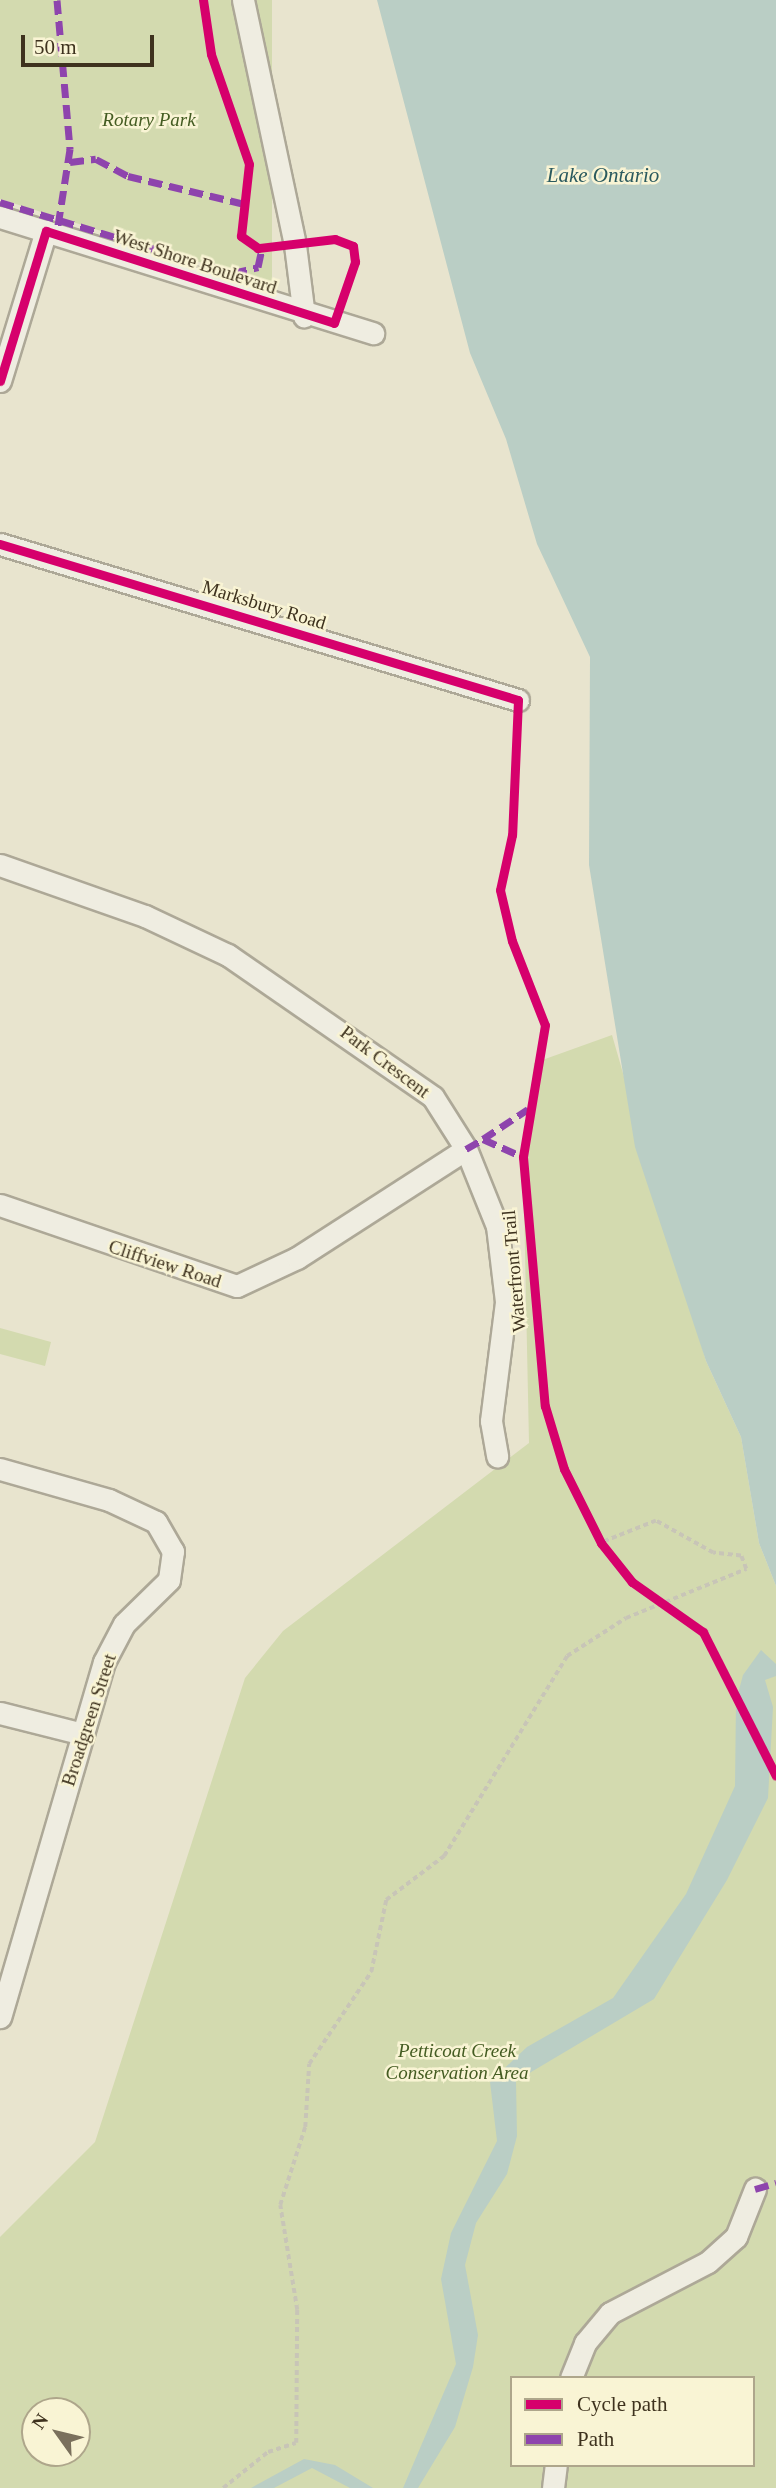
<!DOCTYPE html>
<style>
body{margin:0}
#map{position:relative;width:776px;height:2488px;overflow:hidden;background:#e8e4ce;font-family:Georgia,serif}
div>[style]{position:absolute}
.green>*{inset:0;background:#d3daaf}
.water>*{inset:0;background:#bacec5}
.path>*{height:3.5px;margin-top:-1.75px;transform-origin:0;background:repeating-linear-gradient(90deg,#c8c5b7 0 5px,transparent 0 8.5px)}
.roads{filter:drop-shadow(2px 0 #ada897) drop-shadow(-2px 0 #ada897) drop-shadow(0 2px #ada897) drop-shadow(0 -2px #ada897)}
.minor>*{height:21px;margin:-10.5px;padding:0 10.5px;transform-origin:10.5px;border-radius:10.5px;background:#efede1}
.quiet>*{height:7px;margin-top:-3.5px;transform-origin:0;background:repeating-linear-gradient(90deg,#8e44ad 0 14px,transparent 0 21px)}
.cycleway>*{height:9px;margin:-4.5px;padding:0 4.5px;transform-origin:4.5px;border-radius:4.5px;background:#d6006c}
span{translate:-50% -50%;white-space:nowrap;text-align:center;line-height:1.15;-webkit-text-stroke:5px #f9f4d4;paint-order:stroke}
.park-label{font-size:19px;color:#445c22;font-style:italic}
.street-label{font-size:19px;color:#3e321e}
.water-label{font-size:21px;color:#2b5a5f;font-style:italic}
.legend{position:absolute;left:510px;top:2376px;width:245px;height:91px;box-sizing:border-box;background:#f9f4d4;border:2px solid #aea68b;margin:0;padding:9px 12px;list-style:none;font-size:21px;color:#3e321e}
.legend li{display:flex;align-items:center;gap:14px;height:35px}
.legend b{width:35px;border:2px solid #aea68b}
.north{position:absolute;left:21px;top:2397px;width:70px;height:70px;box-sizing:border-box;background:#f9f4d4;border:2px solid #aea68b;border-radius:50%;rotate:304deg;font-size:19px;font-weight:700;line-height:28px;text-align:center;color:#3e321e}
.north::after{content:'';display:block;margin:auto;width:24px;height:32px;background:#7a705c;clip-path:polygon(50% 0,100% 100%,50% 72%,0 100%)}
.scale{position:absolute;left:21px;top:35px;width:133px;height:32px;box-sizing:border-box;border:4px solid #3e321e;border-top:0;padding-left:9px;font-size:21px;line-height:24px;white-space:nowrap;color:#3e321e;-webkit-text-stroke:5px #f9f4d4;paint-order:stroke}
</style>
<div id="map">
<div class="green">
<div style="clip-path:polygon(0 0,272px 0,272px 285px,0 199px)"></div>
<div style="clip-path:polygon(evenodd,612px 1035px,706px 1361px,741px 1437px,759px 1543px,776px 1586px,776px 2488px,0 2488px,0 2237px,95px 2142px,245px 1678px,283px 1631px,529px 1443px,523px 1157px,534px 1063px,612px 1035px,512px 2378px,753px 2378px,753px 2465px,512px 2465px,512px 2378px,612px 1035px,35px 2411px,77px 2411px,77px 2453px,35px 2453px,35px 2411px)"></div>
<div style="clip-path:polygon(0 1328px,51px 1342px,45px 1366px,0 1354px)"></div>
</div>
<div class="water">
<div style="clip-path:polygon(377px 0,776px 0,776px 1586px,759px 1543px,741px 1437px,706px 1361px,635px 1147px,589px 865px,590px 657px,537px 544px,506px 439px,470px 353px)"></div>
<div style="clip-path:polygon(761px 1650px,776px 1664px,776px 1676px,765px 1680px,773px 1707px,768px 1798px,727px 1880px,654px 1999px,516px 2081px,517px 2136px,507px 2174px,476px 2223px,465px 2265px,478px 2335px,473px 2367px,455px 2427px,418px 2488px,403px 2488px,456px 2364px,441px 2279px,451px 2233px,497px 2141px,490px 2082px,527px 2047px,613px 1998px,686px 1894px,735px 1786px,736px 1701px,743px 1675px)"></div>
<div style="clip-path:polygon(304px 2459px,335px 2465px,373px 2488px,350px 2488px,312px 2468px,274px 2488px,251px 2488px)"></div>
</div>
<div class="path">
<div style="left:223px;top:2488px;width:58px;rotate:-38.7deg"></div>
<div style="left:268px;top:2452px;width:29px;rotate:-18deg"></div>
<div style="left:296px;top:2443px;width:133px;rotate:-89.6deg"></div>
<div style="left:297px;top:2310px;width:106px;rotate:-99.2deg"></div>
<div style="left:280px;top:2205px;width:82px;rotate:-72.2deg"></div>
<div style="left:305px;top:2127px;width:63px;rotate:-86.4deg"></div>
<div style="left:309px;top:2064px;width:111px;rotate:-56deg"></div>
<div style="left:371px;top:1972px;width:74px;rotate:-78.2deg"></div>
<div style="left:386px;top:1900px;width:73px;rotate:-37.2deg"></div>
<div style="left:444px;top:1856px;width:235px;rotate:-58.4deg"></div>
<div style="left:567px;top:1656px;width:70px;rotate:-32.8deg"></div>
<div style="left:626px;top:1618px;width:130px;rotate:-22.2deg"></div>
<div style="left:746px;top:1569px;width:14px;rotate:-111deg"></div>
<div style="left:741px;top:1556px;width:28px;rotate:-174deg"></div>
<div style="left:713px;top:1553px;width:65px;rotate:-150.7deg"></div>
<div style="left:656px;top:1521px;width:59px;rotate:158.2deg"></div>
</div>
<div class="roads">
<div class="minor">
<div style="left:243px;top:0;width:250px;rotate:78deg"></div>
<div style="left:295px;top:245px;width:72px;rotate:82.8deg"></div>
<div style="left:0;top:217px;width:391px;rotate:17.3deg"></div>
<div style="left:0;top:381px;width:157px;rotate:-73deg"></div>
<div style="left:0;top:544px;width:541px;rotate:16.76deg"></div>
<div style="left:0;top:865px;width:154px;rotate:19.4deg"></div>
<div style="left:145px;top:916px;width:92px;rotate:25.2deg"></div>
<div style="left:228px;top:955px;width:249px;rotate:34.7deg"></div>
<div style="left:433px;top:1097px;width:62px;rotate:57.6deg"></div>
<div style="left:466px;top:1149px;width:83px;rotate:68.1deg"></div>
<div style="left:497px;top:1226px;width:77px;rotate:83.2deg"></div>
<div style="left:506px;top:1302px;width:120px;rotate:97.2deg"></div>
<div style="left:491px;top:1421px;width:36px;rotate:80deg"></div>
<div style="left:0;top:1205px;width:250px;rotate:18.9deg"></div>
<div style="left:237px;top:1286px;width:66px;rotate:-25deg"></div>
<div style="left:297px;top:1258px;width:201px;rotate:-32.8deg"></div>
<div style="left:0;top:1469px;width:113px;rotate:15.9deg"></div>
<div style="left:109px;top:1500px;width:52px;rotate:25.1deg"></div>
<div style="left:156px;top:1522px;width:34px;rotate:60deg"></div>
<div style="left:173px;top:1551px;width:29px;rotate:98deg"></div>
<div style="left:169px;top:1580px;width:63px;rotate:135.6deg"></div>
<div style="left:124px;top:1624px;width:43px;rotate:117.8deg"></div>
<div style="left:104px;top:1662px;width:370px;rotate:106.3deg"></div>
<div style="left:0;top:1713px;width:86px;rotate:14.2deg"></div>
<div style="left:571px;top:2378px;width:38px;rotate:-68deg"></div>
<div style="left:585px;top:2343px;width:39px;rotate:-50deg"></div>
<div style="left:610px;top:2313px;width:110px;rotate:-27.5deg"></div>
<div style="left:708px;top:2262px;width:38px;rotate:-42deg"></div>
<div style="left:736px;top:2237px;width:52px;rotate:-68.4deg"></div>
<div style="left:553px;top:2488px;width:23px;rotate:-83deg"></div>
</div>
</div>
<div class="quiet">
<div style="left:57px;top:0;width:150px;rotate:85deg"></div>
<div style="left:70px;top:149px;width:78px;rotate:98.9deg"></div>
<div style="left:70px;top:162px;width:26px;rotate:-7deg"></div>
<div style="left:96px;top:159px;width:36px;rotate:28deg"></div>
<div style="left:128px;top:176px;width:120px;rotate:13.5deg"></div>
<div style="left:0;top:202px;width:244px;rotate:16.9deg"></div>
<div style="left:233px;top:273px;width:26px;rotate:-13deg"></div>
<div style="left:258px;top:267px;width:19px;rotate:-78deg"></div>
<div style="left:483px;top:1139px;width:54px;rotate:-33.7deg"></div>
<div style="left:466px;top:1149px;width:20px;rotate:-30deg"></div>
<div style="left:483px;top:1139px;width:44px;rotate:24.2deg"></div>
<div style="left:755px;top:2189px;width:22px;rotate:-16deg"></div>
</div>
<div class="cycleway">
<div style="left:0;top:381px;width:157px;rotate:-73deg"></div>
<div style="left:46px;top:231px;width:302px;rotate:17.7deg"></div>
<div style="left:334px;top:323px;width:65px;rotate:-71deg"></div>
<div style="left:355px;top:262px;width:16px;rotate:-97deg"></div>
<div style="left:353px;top:246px;width:19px;rotate:-159deg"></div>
<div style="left:335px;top:239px;width:78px;rotate:173.3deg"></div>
<div style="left:258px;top:248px;width:21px;rotate:-145deg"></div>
<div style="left:241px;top:236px;width:72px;rotate:-83.7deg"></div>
<div style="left:249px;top:164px;width:116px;rotate:-109.1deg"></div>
<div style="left:211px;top:54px;width:55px;rotate:-98.4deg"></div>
<div style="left:0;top:544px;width:541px;rotate:16.76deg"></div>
<div style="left:518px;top:700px;width:135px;rotate:92.5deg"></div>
<div style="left:512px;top:835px;width:56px;rotate:102.3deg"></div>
<div style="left:500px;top:890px;width:52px;rotate:76.8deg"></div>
<div style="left:512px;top:941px;width:90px;rotate:68.6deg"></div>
<div style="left:545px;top:1025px;width:134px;rotate:99.5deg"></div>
<div style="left:523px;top:1157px;width:250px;rotate:85deg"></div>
<div style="left:545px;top:1406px;width:66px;rotate:73.2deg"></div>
<div style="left:564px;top:1469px;width:83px;rotate:63.4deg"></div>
<div style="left:601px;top:1543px;width:50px;rotate:51.5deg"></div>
<div style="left:632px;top:1582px;width:87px;rotate:35.2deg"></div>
<div style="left:703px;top:1632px;width:161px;rotate:63.1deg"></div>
</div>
<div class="park-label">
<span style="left:149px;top:120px">Rotary Park</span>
<span style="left:457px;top:2062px">Petticoat Creek<br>Conservation Area</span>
</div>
<div class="street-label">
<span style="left:195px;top:262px;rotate:18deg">West Shore Boulevard</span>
<span style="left:264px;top:605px;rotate:17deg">Marksbury Road</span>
<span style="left:385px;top:1062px;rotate:37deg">Park Crescent</span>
<span style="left:165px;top:1264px;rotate:18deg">Cliffview Road</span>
<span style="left:514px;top:1271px;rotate:-95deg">Waterfront Trail</span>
<span style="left:89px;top:1720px;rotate:-72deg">Broadgreen Street</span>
</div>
<div class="water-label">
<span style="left:603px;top:175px">Lake Ontario</span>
</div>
<ul class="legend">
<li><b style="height:9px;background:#d6006c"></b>Cycle path</li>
<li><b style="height:9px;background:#8e44ad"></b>Path</li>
</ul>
<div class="north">N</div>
<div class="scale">50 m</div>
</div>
